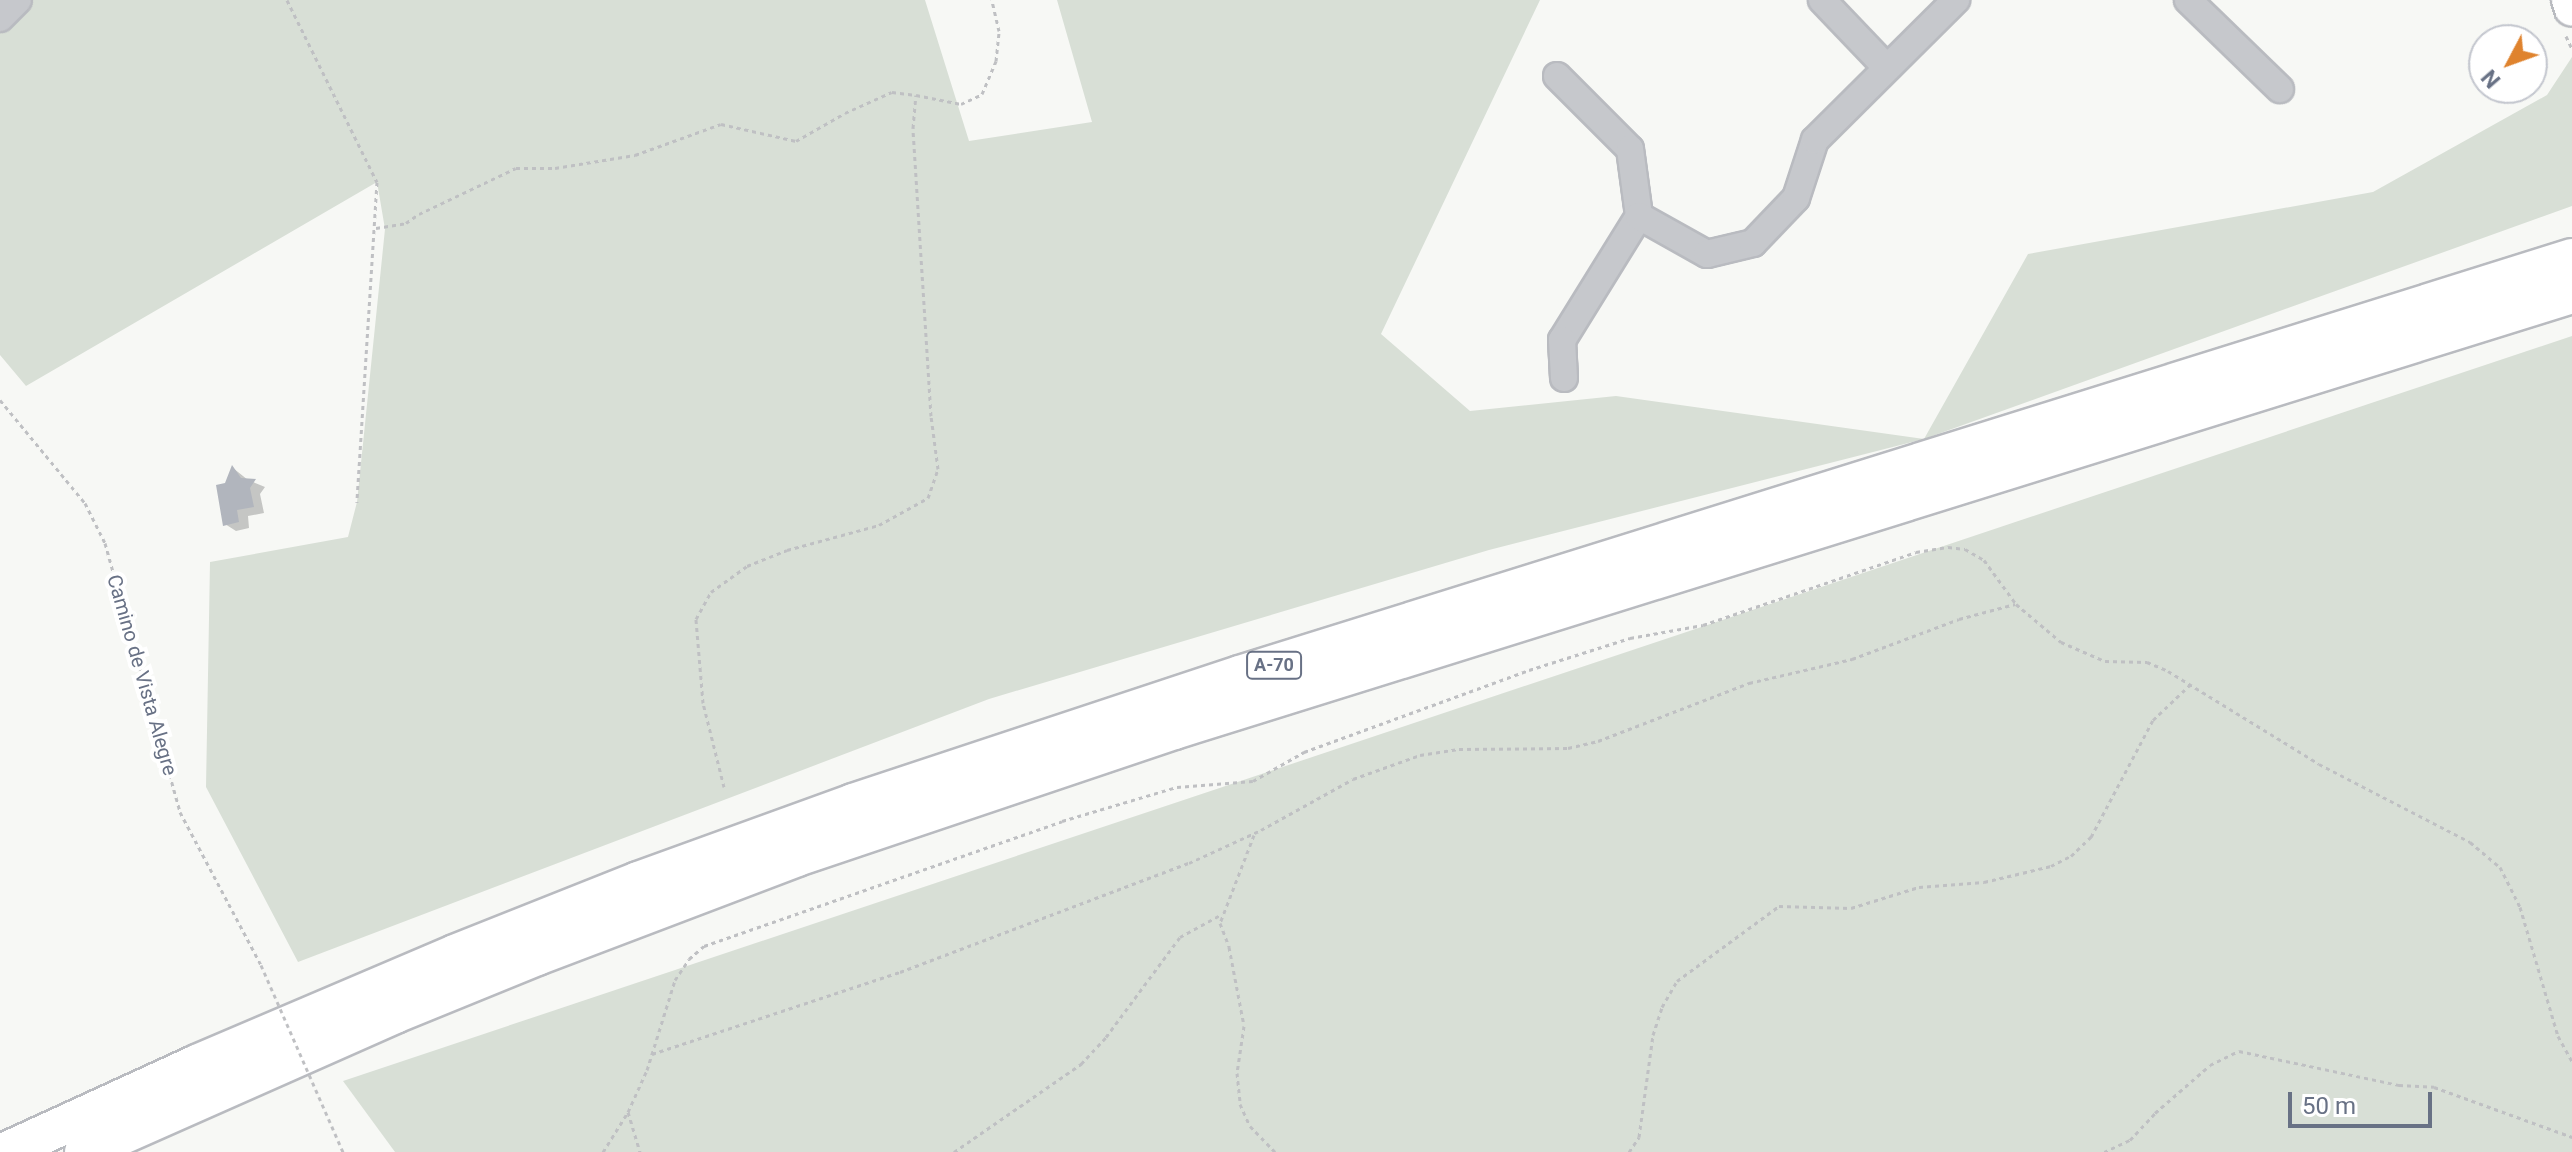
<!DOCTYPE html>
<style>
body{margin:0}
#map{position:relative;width:2572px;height:1152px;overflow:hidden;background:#f7f8f5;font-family:Roboto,sans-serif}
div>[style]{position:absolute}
.green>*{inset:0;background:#d8dfd6}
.shadow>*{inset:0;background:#0003}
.building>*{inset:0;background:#b1b5bd}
.path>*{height:3px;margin-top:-1.5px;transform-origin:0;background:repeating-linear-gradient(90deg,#bfc0c3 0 4px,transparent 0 8px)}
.roads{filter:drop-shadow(2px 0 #b9bbc0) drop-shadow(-2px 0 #b9bbc0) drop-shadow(0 2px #b9bbc0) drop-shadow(0 -2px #b9bbc0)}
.minor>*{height:26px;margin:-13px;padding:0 13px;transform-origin:13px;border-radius:13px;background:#c6c8cc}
.major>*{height:34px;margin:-17px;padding:0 17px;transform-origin:17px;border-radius:17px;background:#fff}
.highway>*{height:38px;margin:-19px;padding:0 19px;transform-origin:19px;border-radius:19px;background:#fff}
.path-bridge>*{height:3px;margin-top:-1.5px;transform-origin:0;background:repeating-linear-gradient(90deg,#bfc0c3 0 4px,transparent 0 8px)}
span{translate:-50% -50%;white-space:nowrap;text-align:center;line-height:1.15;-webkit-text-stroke:8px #fff;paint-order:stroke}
.shield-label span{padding:2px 6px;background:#fff;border:2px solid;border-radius:6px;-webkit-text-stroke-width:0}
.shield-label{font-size:18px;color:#687185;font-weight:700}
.street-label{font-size:20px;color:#687185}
.north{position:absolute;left:2468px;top:24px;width:80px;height:80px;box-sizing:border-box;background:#fff;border:2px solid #c3c6ce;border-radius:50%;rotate:229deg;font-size:22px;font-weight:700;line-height:32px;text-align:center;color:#687185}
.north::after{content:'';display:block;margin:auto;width:28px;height:36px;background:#df832e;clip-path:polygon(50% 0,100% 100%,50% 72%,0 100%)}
.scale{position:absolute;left:2288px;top:1092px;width:144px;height:36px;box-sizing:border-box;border:4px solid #687185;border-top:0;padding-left:10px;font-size:24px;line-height:28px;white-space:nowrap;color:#687185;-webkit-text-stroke:6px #fff;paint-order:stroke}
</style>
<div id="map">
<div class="green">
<div style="clip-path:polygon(0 0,925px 0,969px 141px,1092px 122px,1057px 0,1540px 0,1381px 334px,1470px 411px,1616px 396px,1924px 439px,2028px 254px,2373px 192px,2547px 95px,2572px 57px,2572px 206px,1924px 439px,1489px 550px,989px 699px,298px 962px,206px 787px,210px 562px,348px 537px,357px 502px,385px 229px,377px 182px,26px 386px,0 355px)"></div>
<div style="clip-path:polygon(2572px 336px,2572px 1152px,395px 1152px,343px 1081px)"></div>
</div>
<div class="shadow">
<div style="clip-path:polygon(233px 468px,248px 480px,265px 487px,260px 494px,264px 513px,248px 516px,249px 528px,236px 531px,225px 524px,226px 485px)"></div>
</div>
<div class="building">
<div style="clip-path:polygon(232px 465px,241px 478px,256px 479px,250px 488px,254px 507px,237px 510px,239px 522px,223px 526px,216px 485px,225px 483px)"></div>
</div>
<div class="path">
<div style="left:287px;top:0;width:203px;rotate:63.7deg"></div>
<div style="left:377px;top:182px;width:321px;rotate:93.6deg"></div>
<div style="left:2566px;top:36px;width:14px;rotate:65deg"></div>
<div style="left:376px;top:228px;width:30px;rotate:-9deg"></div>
<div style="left:406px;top:223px;width:16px;rotate:-35deg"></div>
<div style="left:419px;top:214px;width:107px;rotate:-25.4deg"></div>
<div style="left:516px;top:168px;width:39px"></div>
<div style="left:555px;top:168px;width:81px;rotate:-9.2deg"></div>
<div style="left:635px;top:155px;width:91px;rotate:-19.8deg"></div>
<div style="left:721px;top:124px;width:77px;rotate:12.8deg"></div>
<div style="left:796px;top:141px;width:56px;rotate:-29.7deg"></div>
<div style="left:845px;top:113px;width:51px;rotate:-24.1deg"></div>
<div style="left:892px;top:92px;width:24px;rotate:7deg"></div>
<div style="left:0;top:400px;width:134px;rotate:50.5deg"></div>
<div style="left:85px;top:503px;width:45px;rotate:63.4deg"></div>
<div style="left:105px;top:543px;width:279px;rotate:74.4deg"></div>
<div style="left:180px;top:812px;width:173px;rotate:62.1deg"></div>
<div style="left:724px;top:787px;width:87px;rotate:-104deg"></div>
<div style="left:703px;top:703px;width:84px;rotate:-94.8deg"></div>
<div style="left:696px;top:619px;width:31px;rotate:-61deg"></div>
<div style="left:711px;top:592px;width:44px;rotate:-35.8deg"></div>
<div style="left:747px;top:566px;width:43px;rotate:-21.8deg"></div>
<div style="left:787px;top:550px;width:95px;rotate:-15.2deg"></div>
<div style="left:879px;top:525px;width:56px;rotate:-28.9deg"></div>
<div style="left:928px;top:498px;width:31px;rotate:-71deg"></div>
<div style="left:938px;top:469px;width:53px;rotate:-97.5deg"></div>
<div style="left:931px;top:416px;width:289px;rotate:-93.6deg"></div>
<div style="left:913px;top:128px;width:33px;rotate:-85deg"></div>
<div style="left:916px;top:95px;width:46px;rotate:11.3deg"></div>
<div style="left:961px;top:104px;width:23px;rotate:-25deg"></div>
<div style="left:982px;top:94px;width:36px;rotate:-67deg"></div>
<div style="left:996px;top:61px;width:30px;rotate:-84deg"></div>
<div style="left:999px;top:31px;width:32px;rotate:-103deg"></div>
<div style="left:1254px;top:835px;width:94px;rotate:111.1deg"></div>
<div style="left:1220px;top:923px;width:26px;rotate:69deg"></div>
<div style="left:1229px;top:947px;width:80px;rotate:79.2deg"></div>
<div style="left:1244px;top:1026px;width:48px;rotate:98.5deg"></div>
<div style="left:1237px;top:1073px;width:31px;rotate:84deg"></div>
<div style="left:1240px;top:1104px;width:24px;rotate:66deg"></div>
<div style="left:1250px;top:1126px;width:36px;rotate:46deg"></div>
<div style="left:652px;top:1054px;width:261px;rotate:-18.3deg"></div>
<div style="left:900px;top:972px;width:309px;rotate:-20.7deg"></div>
<div style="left:1189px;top:863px;width:79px;rotate:-24.6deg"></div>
<div style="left:1261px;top:830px;width:105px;rotate:-29deg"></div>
<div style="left:1353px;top:779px;width:71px;rotate:-19.7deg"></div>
<div style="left:1420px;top:755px;width:39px;rotate:-9deg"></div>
<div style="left:1459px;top:749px;width:109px;rotate:-0.5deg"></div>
<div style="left:1568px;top:748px;width:31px;rotate:-13deg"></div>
<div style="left:1598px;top:741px;width:162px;rotate:-21deg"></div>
<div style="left:1749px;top:683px;width:106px;rotate:-13.1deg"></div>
<div style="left:1852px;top:659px;width:114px;rotate:-20.5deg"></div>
<div style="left:1959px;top:619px;width:58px;rotate:-15deg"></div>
<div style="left:628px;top:1112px;width:42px;rotate:73.3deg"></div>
<div style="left:603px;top:1152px;width:47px;rotate:-58deg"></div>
<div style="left:628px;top:1112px;width:46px;rotate:-65.7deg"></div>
<div style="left:647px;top:1070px;width:94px;rotate:-72.7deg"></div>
<div style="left:675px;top:980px;width:25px;rotate:-56deg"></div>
<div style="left:689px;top:959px;width:20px;rotate:-41deg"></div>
<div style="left:704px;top:946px;width:379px;rotate:-19.2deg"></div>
<div style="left:1062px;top:821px;width:120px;rotate:-16.5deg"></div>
<div style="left:1177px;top:787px;width:76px;rotate:-4.5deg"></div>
<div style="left:1253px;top:781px;width:59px;rotate:-29.6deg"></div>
<div style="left:1304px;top:752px;width:239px;rotate:-20deg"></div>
<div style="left:1529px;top:670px;width:106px;rotate:-17.6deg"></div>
<div style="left:1630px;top:638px;width:74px;rotate:-10.1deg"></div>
<div style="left:1703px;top:625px;width:225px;rotate:-18.9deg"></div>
<div style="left:1916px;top:552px;width:32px;rotate:-9deg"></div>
<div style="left:1948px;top:547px;width:17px;rotate:7deg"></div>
<div style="left:1965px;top:549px;width:22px;rotate:30deg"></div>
<div style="left:1984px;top:560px;width:54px;rotate:54deg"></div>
<div style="left:2016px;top:604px;width:59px;rotate:40.2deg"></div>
<div style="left:2061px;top:642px;width:48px;rotate:23.4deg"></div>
<div style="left:2105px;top:661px;width:42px;rotate:1.4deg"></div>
<div style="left:2147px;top:662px;width:23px;rotate:23deg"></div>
<div style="left:2168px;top:671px;width:177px;rotate:31.6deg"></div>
<div style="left:2319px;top:764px;width:170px;rotate:27.3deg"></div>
<div style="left:2470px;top:842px;width:39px;rotate:40deg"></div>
<div style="left:2500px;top:867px;width:45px;rotate:63.4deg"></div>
<div style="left:2520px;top:907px;width:134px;rotate:73.6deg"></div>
<div style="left:2558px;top:1036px;width:29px;rotate:61deg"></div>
<div style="left:954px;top:1152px;width:155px;rotate:-34.7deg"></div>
<div style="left:1081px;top:1064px;width:37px;rotate:-47deg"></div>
<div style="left:1106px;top:1037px;width:124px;rotate:-53.5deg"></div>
<div style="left:1180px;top:937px;width:48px;rotate:-28.7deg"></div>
<div style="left:1629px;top:1152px;width:18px;rotate:-56deg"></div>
<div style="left:1639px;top:1137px;width:103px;rotate:-82.2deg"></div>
<div style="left:1653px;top:1035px;width:29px;rotate:-72deg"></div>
<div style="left:1662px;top:1007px;width:30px;rotate:-60deg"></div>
<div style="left:1677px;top:981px;width:127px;rotate:-36.3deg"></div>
<div style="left:1779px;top:906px;width:72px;rotate:1.6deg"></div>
<div style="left:1851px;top:908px;width:71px;rotate:-17.2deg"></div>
<div style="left:1919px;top:887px;width:65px;rotate:-4.4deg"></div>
<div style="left:1984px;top:882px;width:69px;rotate:-13.4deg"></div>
<div style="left:2051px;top:866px;width:22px;rotate:-27deg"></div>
<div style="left:2071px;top:856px;width:28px;rotate:-44deg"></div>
<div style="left:2091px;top:837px;width:132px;rotate:-62.1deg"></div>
<div style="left:2153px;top:720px;width:52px;rotate:-43.5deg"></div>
<div style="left:2104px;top:1152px;width:29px;rotate:-25deg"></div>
<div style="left:2130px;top:1140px;width:37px;rotate:-47deg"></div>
<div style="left:2155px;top:1113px;width:73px;rotate:-41.1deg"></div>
<div style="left:2210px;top:1065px;width:32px;rotate:-26deg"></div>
<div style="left:2239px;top:1051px;width:164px;rotate:12deg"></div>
<div style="left:2399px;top:1085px;width:35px;rotate:3deg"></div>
<div style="left:2434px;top:1087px;width:147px;rotate:19.9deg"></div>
</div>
<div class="roads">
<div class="minor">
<div style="left:1822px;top:0;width:94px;rotate:46.3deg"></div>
<div style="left:2188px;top:0;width:128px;rotate:44.1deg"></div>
<div style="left:0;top:18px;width:25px;rotate:-45deg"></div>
<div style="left:1557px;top:76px;width:103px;rotate:45deg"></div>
<div style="left:1630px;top:149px;width:68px;rotate:82.3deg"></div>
<div style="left:1639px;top:216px;width:146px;rotate:121.8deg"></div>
<div style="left:1562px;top:340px;width:38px;rotate:87deg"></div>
<div style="left:1639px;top:216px;width:78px;rotate:29.2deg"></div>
<div style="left:1707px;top:254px;width:47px;rotate:-13.4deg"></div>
<div style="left:1753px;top:243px;width:62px;rotate:-46.3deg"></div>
<div style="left:1796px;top:198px;width:61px;rotate:-71.9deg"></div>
<div style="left:1815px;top:140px;width:199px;rotate:-44.8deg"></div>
</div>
<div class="major">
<div style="left:2569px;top:0;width:9px;rotate:72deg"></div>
</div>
<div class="highway">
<div style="left:5px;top:1152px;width:211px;rotate:-24.6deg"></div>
<div style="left:197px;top:1064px;width:280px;rotate:-23.1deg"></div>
<div style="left:455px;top:954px;width:197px;rotate:-21.7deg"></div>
<div style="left:638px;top:881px;width:229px;rotate:-19.9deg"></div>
<div style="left:853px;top:803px;width:408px;rotate:-18.3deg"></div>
<div style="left:1240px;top:675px;width:1396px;rotate:-17.38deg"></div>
<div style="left:84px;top:1152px;width:340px;rotate:-23.9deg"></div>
<div style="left:395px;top:1014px;width:153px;rotate:-22.2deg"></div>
<div style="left:537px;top:956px;width:278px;rotate:-20.8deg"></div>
<div style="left:797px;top:857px;width:398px;rotate:-18.6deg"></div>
<div style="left:1174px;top:730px;width:1464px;rotate:-17.32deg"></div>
</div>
</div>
<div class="path-bridge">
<div style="left:261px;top:965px;width:204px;rotate:66.3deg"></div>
</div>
<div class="shield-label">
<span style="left:1274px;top:665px">A-70</span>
</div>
<div class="street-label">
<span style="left:142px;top:675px;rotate:74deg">Camino de Vista Alegre</span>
</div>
<div class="north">N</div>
<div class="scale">50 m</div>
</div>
